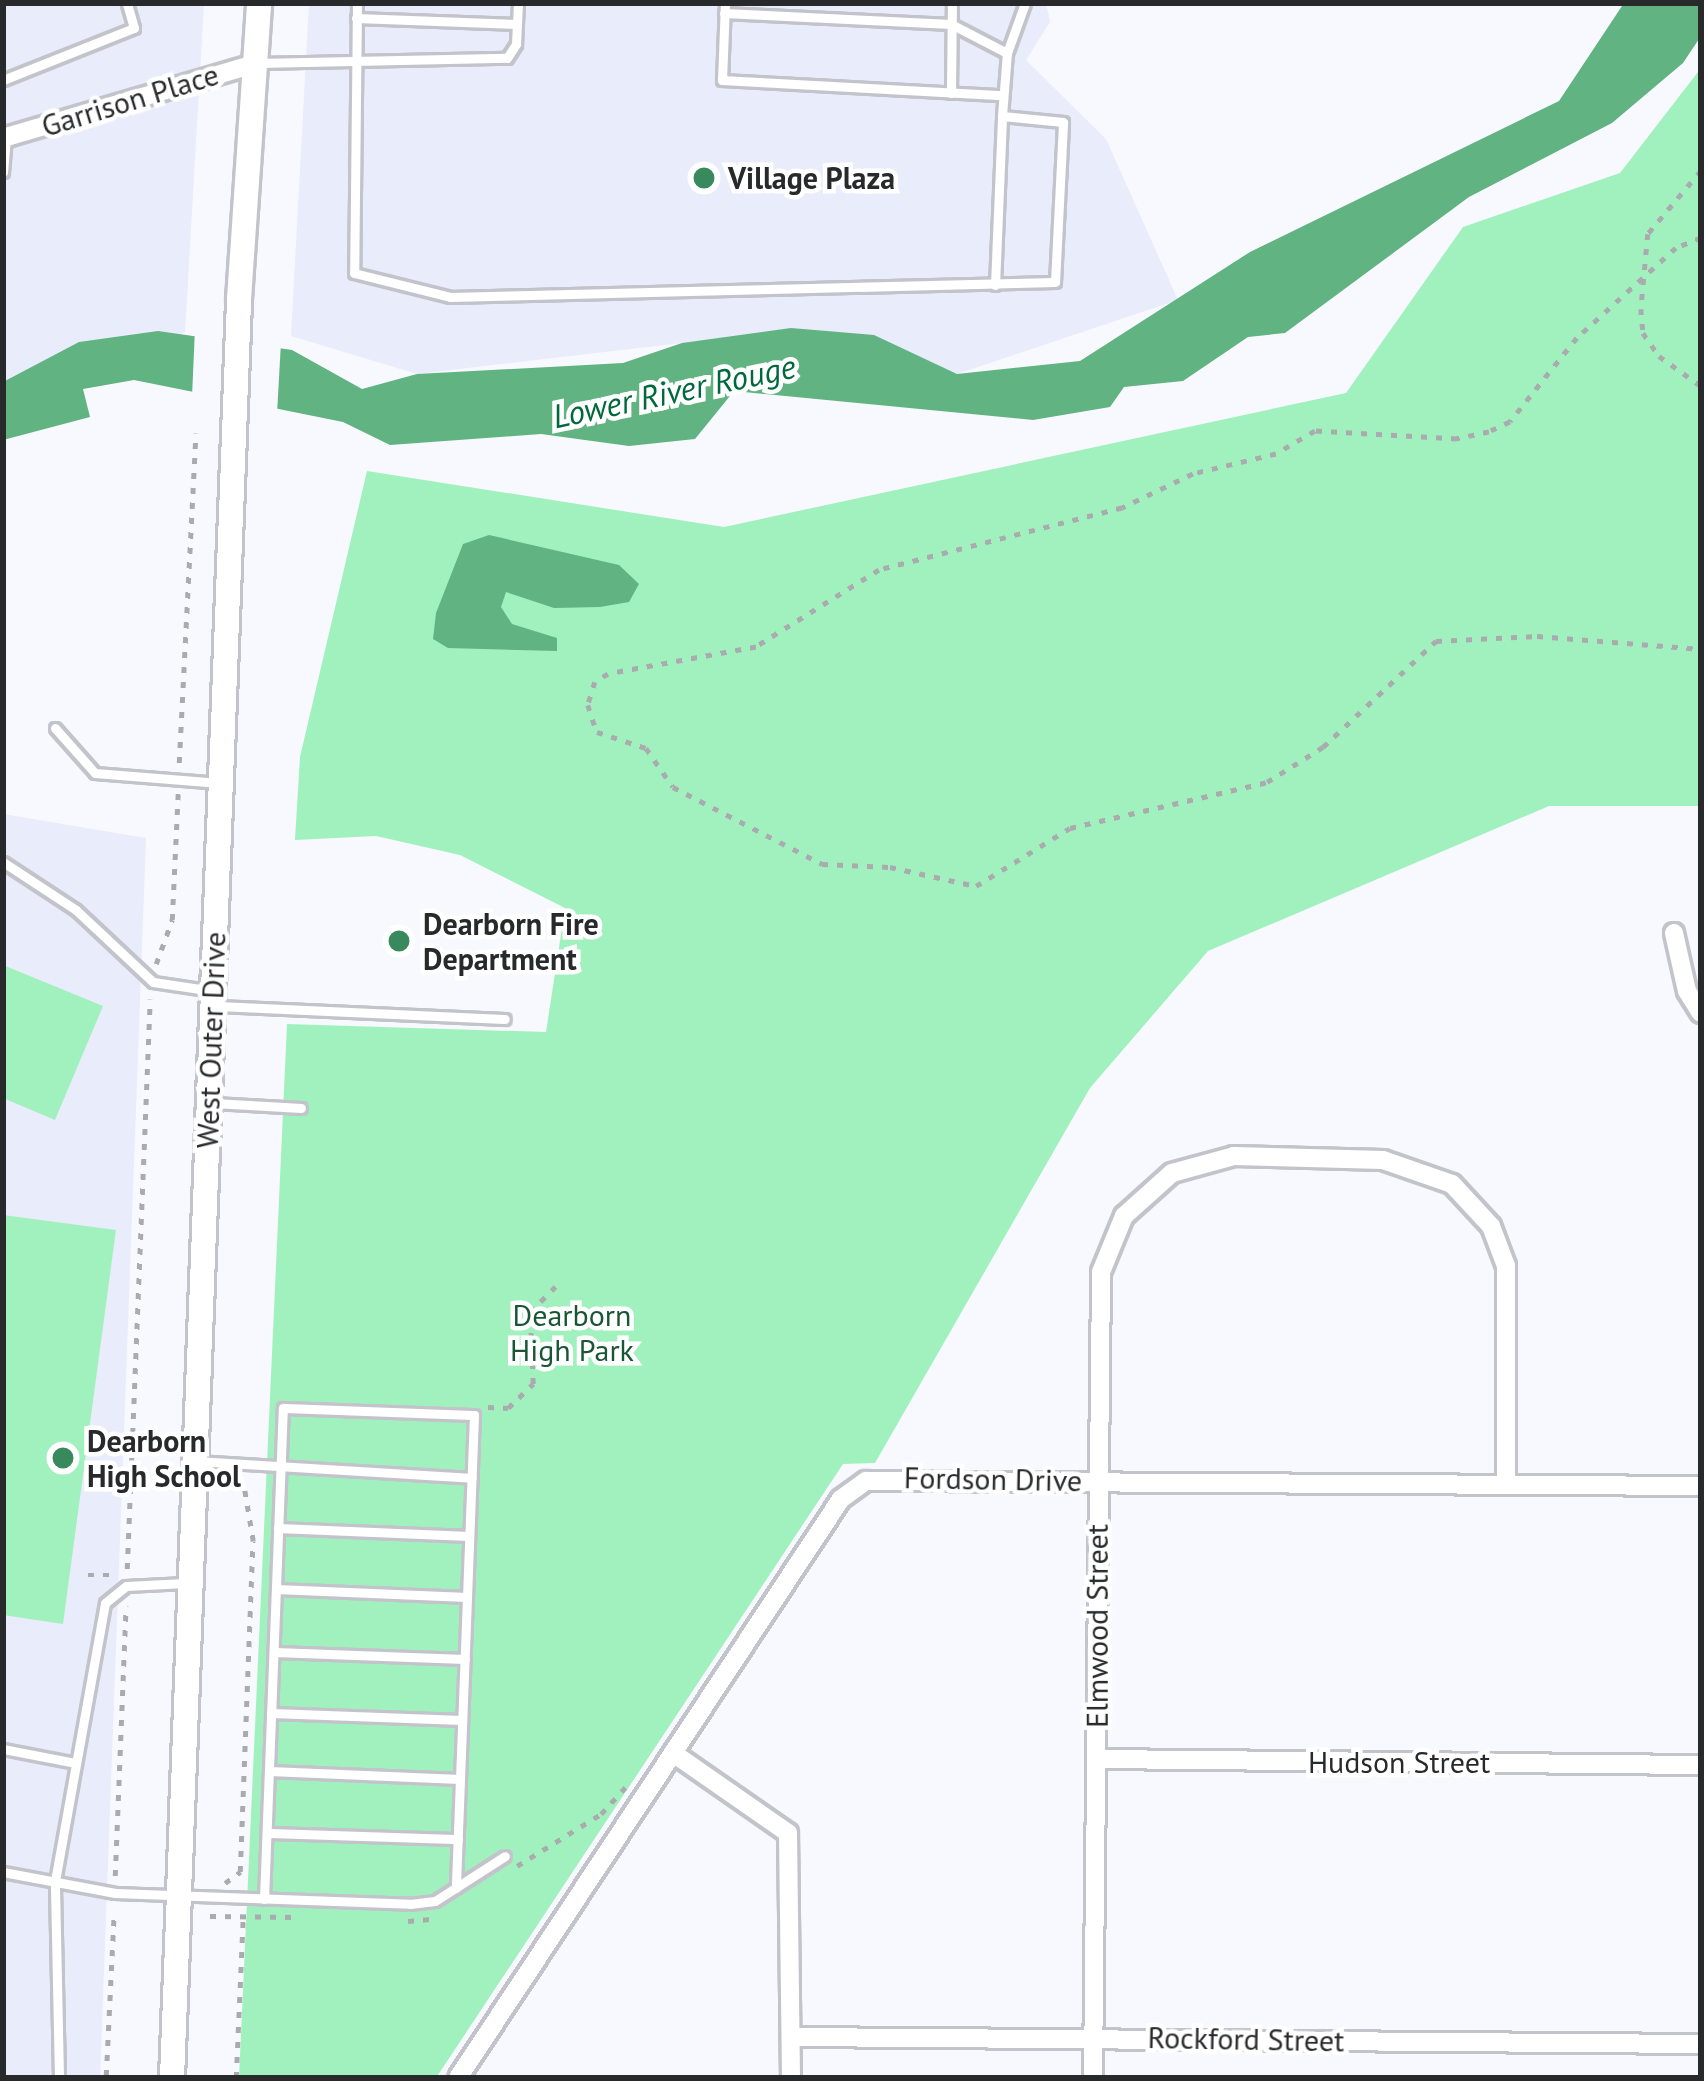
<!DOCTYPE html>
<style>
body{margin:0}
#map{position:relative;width:1704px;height:2081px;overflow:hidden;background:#f7f9fe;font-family:"PT Sans",sans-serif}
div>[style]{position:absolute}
.built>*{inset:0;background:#e9ecfa}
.green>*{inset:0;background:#a1f1be}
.water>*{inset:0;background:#61b381}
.pier>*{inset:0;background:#f7f9fe}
.path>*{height:4.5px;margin-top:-2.25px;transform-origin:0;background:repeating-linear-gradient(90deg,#a9abaf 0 6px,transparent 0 15px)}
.roads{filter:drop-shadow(3px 0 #c3c4cb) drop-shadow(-3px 0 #c3c4cb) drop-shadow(0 3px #c3c4cb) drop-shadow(0 -3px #c3c4cb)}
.service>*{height:9px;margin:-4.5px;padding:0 4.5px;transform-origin:4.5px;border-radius:4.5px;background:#fff}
.minor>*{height:18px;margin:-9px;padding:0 9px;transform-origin:9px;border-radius:9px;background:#fff}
.secondary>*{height:24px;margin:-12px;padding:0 12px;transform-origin:12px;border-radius:12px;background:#fff}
.dots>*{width:33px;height:33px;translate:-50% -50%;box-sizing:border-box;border:6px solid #fff;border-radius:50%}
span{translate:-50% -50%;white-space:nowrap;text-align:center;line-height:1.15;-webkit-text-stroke:9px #fff;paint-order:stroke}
.street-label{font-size:30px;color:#28292b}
.poi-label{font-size:30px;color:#28292b;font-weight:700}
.left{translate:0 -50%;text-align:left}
.park-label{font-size:30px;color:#195634}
.water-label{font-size:33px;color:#00693b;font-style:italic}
.frame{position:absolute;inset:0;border:6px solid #28292b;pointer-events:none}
</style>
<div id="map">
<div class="built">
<div style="clip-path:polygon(3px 3px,204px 3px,185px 332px,3px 416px)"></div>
<div style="clip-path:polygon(309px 3px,1046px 3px,1050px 22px,1026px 60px,1106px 139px,1178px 300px,957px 374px,682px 343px,417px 374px,291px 336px)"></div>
<div style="clip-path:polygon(3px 814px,146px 838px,100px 2078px,3px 2078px)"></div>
</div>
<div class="green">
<div style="clip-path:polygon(1701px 68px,1701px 806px,1549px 806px,1208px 951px,1090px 1088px,875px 1463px,843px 1464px,436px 2078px,239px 2078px,287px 1024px,546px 1032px,565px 908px,460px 855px,376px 836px,295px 840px,300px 757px,367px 471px,724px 527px,1346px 393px,1463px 227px,1620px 173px)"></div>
<div style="clip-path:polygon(3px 965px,103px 1006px,55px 1120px,3px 1098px)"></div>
<div style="clip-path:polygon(3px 1215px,116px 1230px,63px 1624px,3px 1615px)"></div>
</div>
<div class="water">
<div style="clip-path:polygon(1624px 3px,1701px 3px,1701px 36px,1683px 63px,1612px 123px,1469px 197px,1285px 333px,1248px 337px,1183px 381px,1124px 387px,1110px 407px,1033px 420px,734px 391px,695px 439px,629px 446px,541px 434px,390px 445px,343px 422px,134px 380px,83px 389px,90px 417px,3px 440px,3px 382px,79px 342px,158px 331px,292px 350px,362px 389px,417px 374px,623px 363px,682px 343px,791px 328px,874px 335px,957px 374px,1080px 361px,1250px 252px,1559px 101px)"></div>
<div style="clip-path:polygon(489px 535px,619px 565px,639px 584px,629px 602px,600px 607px,554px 608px,506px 592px,501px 607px,512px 624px,557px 638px,557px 651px,448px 648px,433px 639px,436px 613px,463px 544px)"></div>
</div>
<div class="pier">
<div style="clip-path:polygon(195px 328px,281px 342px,277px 414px,192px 397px)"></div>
</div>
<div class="path">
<div style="left:1701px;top:171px;width:82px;rotate:130.1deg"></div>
<div style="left:1648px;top:234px;width:75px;rotate:95.3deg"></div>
<div style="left:1641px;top:309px;width:24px;rotate:85deg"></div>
<div style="left:1643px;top:333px;width:28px;rotate:55deg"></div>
<div style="left:1659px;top:356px;width:52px;rotate:35.5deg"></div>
<div style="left:1701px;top:238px;width:27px;rotate:158deg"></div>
<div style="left:1676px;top:248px;width:134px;rotate:137.7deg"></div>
<div style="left:1577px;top:338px;width:107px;rotate:128.6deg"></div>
<div style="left:1510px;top:422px;width:23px;rotate:155deg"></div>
<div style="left:1489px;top:432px;width:33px;rotate:168deg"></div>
<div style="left:1457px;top:439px;width:142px;rotate:-176.8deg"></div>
<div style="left:1315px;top:431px;width:45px;rotate:149.5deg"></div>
<div style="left:1276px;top:454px;width:85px;rotate:166.5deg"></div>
<div style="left:1193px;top:474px;width:79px;rotate:154.4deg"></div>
<div style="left:1122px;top:508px;width:251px;rotate:165.7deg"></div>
<div style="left:879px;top:570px;width:145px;rotate:148deg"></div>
<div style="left:756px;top:647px;width:150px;rotate:169.7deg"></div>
<div style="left:608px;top:674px;width:15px;rotate:148deg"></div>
<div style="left:595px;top:682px;width:24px;rotate:107deg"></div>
<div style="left:588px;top:705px;width:28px;rotate:72deg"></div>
<div style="left:597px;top:732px;width:52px;rotate:18.1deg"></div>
<div style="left:646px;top:748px;width:47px;rotate:55.3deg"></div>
<div style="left:673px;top:787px;width:168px;rotate:27.3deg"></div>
<div style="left:822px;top:864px;width:68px;rotate:2.5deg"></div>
<div style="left:890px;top:867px;width:88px;rotate:12.5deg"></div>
<div style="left:976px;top:886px;width:110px;rotate:-31.7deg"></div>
<div style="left:1070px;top:828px;width:202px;rotate:-13.1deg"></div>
<div style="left:1267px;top:782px;width:66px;rotate:-32deg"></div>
<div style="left:1323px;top:747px;width:155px;rotate:-43.2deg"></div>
<div style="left:1436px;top:641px;width:101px;rotate:-2.8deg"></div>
<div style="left:1537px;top:636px;width:165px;rotate:4.5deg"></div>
<div style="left:179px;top:763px;width:330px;rotate:-87.1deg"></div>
<div style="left:156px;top:964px;width:47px;rotate:-70deg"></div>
<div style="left:172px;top:920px;width:128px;rotate:-87.3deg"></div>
<div style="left:488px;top:1407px;width:20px;rotate:3deg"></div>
<div style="left:508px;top:1408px;width:35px;rotate:-44deg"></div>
<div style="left:533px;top:1384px;width:72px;rotate:-92.4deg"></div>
<div style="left:530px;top:1312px;width:45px;rotate:-45deg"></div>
<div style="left:127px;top:1569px;width:570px;rotate:-87.69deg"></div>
<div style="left:88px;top:1575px;width:28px"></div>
<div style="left:517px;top:1866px;width:99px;rotate:-31.8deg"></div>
<div style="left:601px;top:1814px;width:43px;rotate:-47.8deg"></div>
<div style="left:115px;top:1876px;width:270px;rotate:-87.7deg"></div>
<div style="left:225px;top:1883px;width:19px;rotate:-36deg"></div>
<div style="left:240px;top:1872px;width:331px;rotate:-87.8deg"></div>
<div style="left:253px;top:1541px;width:55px;rotate:-99.5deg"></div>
<div style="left:210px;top:1916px;width:85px;rotate:0.7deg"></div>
<div style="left:408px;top:1921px;width:23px;rotate:-5deg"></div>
<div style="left:106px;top:2076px;width:161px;rotate:-87.2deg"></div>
<div style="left:236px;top:2078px;width:161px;rotate:-87.5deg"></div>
</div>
<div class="roads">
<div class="service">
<div style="left:357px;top:3px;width:270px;rotate:90.6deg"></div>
<div style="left:354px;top:273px;width:99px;rotate:14deg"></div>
<div style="left:450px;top:297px;width:605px;rotate:-1.42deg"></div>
<div style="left:1055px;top:282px;width:160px;rotate:-87.1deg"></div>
<div style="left:1063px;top:122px;width:61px;rotate:-174.4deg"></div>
<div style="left:1002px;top:116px;width:63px;rotate:-85.5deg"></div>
<div style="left:1007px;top:53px;width:53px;rotate:-70.2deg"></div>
<div style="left:725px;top:3px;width:77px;rotate:92.2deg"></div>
<div style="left:722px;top:80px;width:280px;rotate:3.1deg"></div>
<div style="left:724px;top:13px;width:227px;rotate:2.8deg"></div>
<div style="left:951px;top:24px;width:63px;rotate:27.4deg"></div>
<div style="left:356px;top:18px;width:161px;rotate:2.1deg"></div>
<div style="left:258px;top:63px;width:249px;rotate:-1.2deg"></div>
<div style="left:507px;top:58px;width:17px;rotate:-57deg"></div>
<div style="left:516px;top:44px;width:41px;rotate:-87.2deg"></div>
<div style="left:3px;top:80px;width:141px;rotate:-21.7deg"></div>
<div style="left:134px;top:28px;width:26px;rotate:-106deg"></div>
<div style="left:951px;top:93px;width:90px;rotate:-89.4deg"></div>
<div style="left:3px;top:172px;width:34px;rotate:-85deg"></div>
<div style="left:995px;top:285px;width:169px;rotate:-87.6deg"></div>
<div style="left:55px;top:728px;width:60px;rotate:48.4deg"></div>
<div style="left:95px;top:773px;width:125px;rotate:4.6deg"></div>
<div style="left:3px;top:862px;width:87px;rotate:33.3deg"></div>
<div style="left:76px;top:910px;width:105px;rotate:43.1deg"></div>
<div style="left:153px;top:982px;width:61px;rotate:8.5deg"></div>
<div style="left:217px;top:1006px;width:288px;rotate:2.6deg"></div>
<div style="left:214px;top:1103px;width:87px;rotate:3.3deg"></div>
<div style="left:196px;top:1461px;width:276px;rotate:3.5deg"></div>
<div style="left:278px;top:1528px;width:191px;rotate:2.4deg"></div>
<div style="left:276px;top:1589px;width:191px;rotate:2.4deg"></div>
<div style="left:274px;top:1652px;width:191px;rotate:2.1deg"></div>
<div style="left:271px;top:1713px;width:191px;rotate:2.1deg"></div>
<div style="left:3px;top:1749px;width:74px;rotate:10.9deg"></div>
<div style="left:269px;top:1771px;width:191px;rotate:2.4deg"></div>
<div style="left:267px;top:1833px;width:191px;rotate:1.8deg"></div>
<div style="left:3px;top:1872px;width:114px;rotate:10.6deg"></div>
<div style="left:115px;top:1893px;width:295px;rotate:2.1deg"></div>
<div style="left:410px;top:1904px;width:25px;rotate:-7deg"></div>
<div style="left:435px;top:1901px;width:83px;rotate:-32.7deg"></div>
<div style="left:264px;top:1899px;width:491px;rotate:-87.8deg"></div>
<div style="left:283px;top:1408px;width:191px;rotate:2.1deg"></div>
<div style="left:474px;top:1415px;width:473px;rotate:92.2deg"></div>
<div style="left:59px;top:2078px;width:197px;rotate:-91.2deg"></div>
<div style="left:55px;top:1881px;width:282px;rotate:-79.8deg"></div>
<div style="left:105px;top:1603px;width:27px;rotate:-39deg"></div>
<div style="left:126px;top:1586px;width:59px;rotate:-2.9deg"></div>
</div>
<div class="minor">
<div style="left:3px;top:138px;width:266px;rotate:-16.4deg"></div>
<div style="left:1674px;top:933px;width:59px;rotate:77.4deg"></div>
<div style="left:1687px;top:991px;width:26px;rotate:58deg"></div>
<div style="left:673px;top:1753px;width:140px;rotate:34.8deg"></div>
<div style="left:788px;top:1833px;width:245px;rotate:89.3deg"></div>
<div style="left:1096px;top:1759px;width:605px;rotate:0.57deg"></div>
<div style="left:791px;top:2037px;width:910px;rotate:0.44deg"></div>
<div style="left:458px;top:2078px;width:694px;rotate:-56.52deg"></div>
<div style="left:841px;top:1499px;width:31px;rotate:-36deg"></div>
<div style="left:866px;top:1481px;width:835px;rotate:0.34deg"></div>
<div style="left:1093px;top:2078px;width:806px;rotate:-89.43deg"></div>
<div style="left:1101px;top:1272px;width:61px;rotate:-67.7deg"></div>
<div style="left:1124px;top:1216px;width:64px;rotate:-41.9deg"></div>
<div style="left:1172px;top:1173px;width:64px;rotate:-15.3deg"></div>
<div style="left:1234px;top:1156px;width:149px;rotate:1.5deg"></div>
<div style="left:1383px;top:1160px;width:73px;rotate:19.2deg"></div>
<div style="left:1452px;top:1184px;width:57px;rotate:47.1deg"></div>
<div style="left:1491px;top:1226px;width:43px;rotate:69.4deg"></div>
<div style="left:1506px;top:1266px;width:218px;rotate:90deg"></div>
</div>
<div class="secondary">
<div style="left:172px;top:2078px;width:1780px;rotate:-87.84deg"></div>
<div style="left:239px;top:299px;width:297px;rotate:-86.1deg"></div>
</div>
</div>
<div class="dots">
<div style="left:704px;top:178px;background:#38895b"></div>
<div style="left:399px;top:941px;background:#38895b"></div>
<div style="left:63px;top:1458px;background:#38895b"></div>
</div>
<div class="street-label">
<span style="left:130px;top:100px;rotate:-17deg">Garrison Place</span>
<span style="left:211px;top:1040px;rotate:-88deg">West Outer Drive</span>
<span style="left:993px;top:1479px;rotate:1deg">Fordson Drive</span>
<span style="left:1097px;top:1626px;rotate:-90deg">Elmwood Street</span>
<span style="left:1399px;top:1762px">Hudson Street</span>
<span style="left:1246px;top:2039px;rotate:1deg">Rockford Street</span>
</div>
<div class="poi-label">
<span class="left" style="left:728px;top:178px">Village Plaza</span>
<span class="left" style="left:423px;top:941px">Dearborn Fire<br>Department</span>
<span class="left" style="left:87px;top:1458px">Dearborn<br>High School</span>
</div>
<div class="park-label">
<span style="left:572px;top:1332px">Dearborn<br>High Park</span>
</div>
<div class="water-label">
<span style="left:674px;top:391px;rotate:-12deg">Lower River Rouge</span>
</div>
<div class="frame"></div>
</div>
